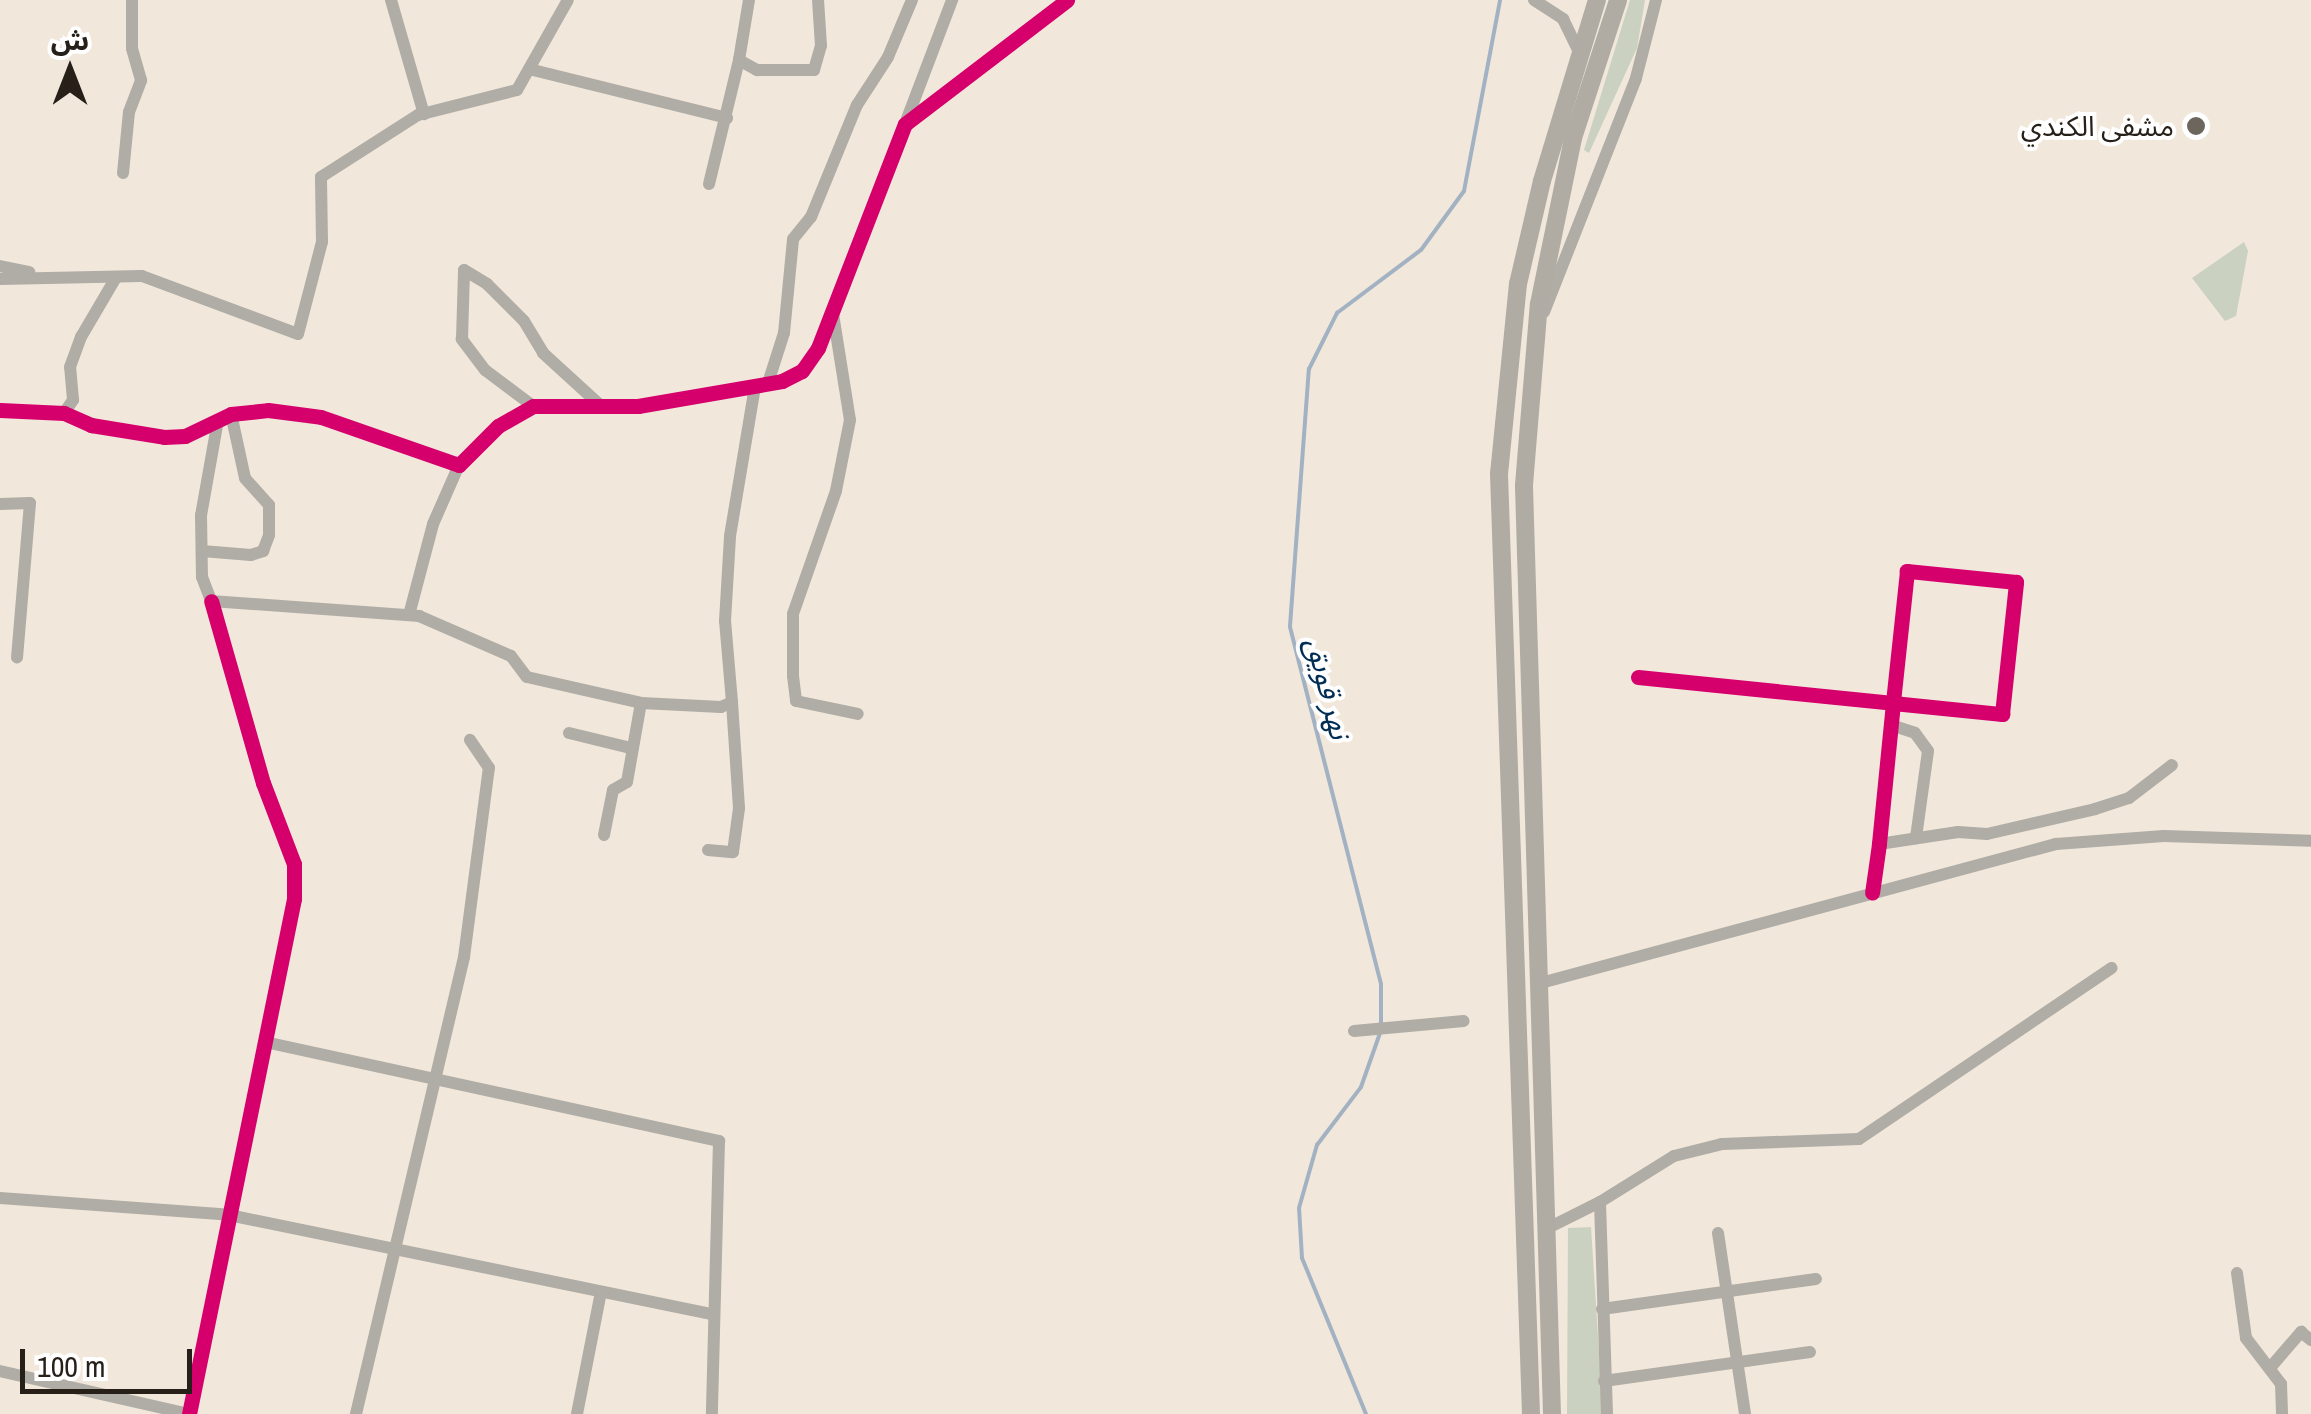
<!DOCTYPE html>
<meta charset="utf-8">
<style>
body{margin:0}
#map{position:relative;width:2311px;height:1414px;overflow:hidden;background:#f1e8db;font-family:"Archivo Narrow","Noto Sans Arabic",sans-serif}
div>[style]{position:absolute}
.green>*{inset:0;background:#cad1c0}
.stream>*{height:4px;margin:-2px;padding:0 2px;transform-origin:2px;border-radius:2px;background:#a3b2c2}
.street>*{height:12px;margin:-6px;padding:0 6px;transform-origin:6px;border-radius:6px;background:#b0aca6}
.secondary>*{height:18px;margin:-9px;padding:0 9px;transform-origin:9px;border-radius:9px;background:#b0aca4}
.cycleway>*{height:15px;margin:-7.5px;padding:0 7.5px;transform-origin:7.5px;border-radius:7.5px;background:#d6006c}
.dots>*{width:28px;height:28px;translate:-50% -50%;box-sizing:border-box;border:5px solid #fff;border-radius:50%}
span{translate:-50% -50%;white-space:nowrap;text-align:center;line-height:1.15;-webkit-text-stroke:8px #fff;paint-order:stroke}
.poi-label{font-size:28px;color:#262019}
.right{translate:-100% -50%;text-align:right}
.water-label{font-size:30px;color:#032e53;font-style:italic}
.north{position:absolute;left:20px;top:20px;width:100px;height:100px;-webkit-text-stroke:8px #fff;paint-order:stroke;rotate:0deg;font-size:28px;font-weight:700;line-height:40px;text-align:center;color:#262019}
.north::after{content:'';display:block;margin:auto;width:35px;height:45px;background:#262019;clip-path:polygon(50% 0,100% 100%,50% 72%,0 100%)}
.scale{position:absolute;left:20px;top:1349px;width:172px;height:45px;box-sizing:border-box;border:5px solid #262019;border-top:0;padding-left:12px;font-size:30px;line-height:35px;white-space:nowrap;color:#262019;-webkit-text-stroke:8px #fff;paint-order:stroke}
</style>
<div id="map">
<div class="green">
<div style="clip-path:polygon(1630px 0,1645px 0,1637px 48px,1589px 153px,1584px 150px)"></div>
<div style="clip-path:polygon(2244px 242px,2248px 251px,2236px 316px,2225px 321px,2192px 278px)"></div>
<div style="clip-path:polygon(1591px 1227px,1603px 1414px,1567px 1414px,1568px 1228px)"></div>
</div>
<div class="stream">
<div style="left:1381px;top:1024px;width:40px;rotate:-90deg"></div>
<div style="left:1381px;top:984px;width:369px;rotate:-104.3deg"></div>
<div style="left:1290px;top:626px;width:258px;rotate:-85.8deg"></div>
<div style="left:1309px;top:369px;width:63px;rotate:-63.4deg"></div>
<div style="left:1337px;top:313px;width:105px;rotate:-36.9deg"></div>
<div style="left:1421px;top:250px;width:73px;rotate:-53.9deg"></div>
<div style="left:1464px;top:191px;width:194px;rotate:-79.3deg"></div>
<div style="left:1366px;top:1414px;width:169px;rotate:-112.3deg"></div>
<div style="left:1302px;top:1258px;width:50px;rotate:-93.4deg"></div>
<div style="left:1299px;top:1208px;width:66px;rotate:-74.1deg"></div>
<div style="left:1317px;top:1145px;width:73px;rotate:-52.8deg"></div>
<div style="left:1361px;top:1087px;width:57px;rotate:-70.6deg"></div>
</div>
<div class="street">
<div style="left:391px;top:0;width:119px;rotate:73.9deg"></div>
<div style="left:749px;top:0;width:61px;rotate:99.5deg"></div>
<div style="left:739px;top:60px;width:21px;rotate:29deg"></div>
<div style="left:757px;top:70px;width:57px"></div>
<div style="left:814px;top:70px;width:25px;rotate:-74deg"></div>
<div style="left:821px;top:46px;width:46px;rotate:-93.7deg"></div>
<div style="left:1534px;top:0;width:35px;rotate:33deg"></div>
<div style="left:1563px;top:19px;width:37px;rotate:64deg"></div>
<div style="left:533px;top:70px;width:200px;rotate:13.9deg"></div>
<div style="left:905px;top:124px;width:133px;rotate:-69.2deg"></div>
<div style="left:123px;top:173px;width:61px;rotate:-84.4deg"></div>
<div style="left:129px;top:112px;width:34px;rotate:-69deg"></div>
<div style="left:141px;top:80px;width:33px;rotate:-106deg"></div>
<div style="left:132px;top:48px;width:48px;rotate:-90deg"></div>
<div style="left:709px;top:184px;width:128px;rotate:-76.4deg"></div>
<div style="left:0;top:266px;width:30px;rotate:12deg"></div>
<div style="left:0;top:279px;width:142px;rotate:-1.2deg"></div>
<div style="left:142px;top:276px;width:166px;rotate:20.4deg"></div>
<div style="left:298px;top:334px;width:95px;rotate:-75.4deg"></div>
<div style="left:322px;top:242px;width:65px;rotate:-90.9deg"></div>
<div style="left:321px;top:177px;width:115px;rotate:-32.6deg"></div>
<div style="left:418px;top:115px;width:102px;rotate:-14.2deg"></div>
<div style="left:517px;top:90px;width:103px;rotate:-60.5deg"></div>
<div style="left:1544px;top:312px;width:251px;rotate:-68.5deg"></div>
<div style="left:1636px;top:78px;width:81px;rotate:-75.6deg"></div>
<div style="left:833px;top:314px;width:107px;rotate:80.9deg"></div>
<div style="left:850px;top:420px;width:72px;rotate:101.2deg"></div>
<div style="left:836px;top:491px;width:130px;rotate:109.3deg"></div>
<div style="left:793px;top:614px;width:62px;rotate:90deg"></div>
<div style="left:793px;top:676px;width:25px;rotate:83deg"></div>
<div style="left:796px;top:701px;width:63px;rotate:11.8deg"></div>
<div style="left:768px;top:383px;width:52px;rotate:-72.3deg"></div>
<div style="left:784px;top:333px;width:94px;rotate:-84.5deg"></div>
<div style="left:793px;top:239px;width:28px;rotate:-51deg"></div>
<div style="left:811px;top:217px;width:121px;rotate:-67.7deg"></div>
<div style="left:857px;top:105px;width:57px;rotate:-57.1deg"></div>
<div style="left:888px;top:57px;width:62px;rotate:-67.2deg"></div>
<div style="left:533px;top:406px;width:60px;rotate:-143.1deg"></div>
<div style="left:485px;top:370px;width:39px;rotate:-127deg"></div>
<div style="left:462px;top:339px;width:69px;rotate:-88.3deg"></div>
<div style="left:464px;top:270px;width:27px;rotate:31deg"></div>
<div style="left:487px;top:284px;width:52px;rotate:45deg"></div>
<div style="left:524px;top:321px;width:37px;rotate:59deg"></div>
<div style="left:543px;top:353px;width:79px;rotate:42.4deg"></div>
<div style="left:0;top:410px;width:64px;rotate:2.7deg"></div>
<div style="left:64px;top:413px;width:30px;rotate:24deg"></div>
<div style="left:91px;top:425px;width:74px;rotate:9.3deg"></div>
<div style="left:164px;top:437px;width:21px;rotate:-3deg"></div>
<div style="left:185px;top:436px;width:51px;rotate:-25.6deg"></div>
<div style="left:231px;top:414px;width:37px;rotate:-6deg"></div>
<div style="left:268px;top:410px;width:53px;rotate:7.5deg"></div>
<div style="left:321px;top:417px;width:146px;rotate:19.2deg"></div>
<div style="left:459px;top:465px;width:55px;rotate:-45deg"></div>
<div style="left:498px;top:426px;width:40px;rotate:-29.7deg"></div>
<div style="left:533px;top:406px;width:105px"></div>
<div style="left:638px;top:406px;width:146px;rotate:-9.8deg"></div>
<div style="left:782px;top:381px;width:22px;rotate:-27deg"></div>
<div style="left:802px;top:371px;width:28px;rotate:-55deg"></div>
<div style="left:818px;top:348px;width:240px;rotate:-68.8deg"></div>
<div style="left:905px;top:124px;width:204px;rotate:-37.4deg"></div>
<div style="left:64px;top:413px;width:16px;rotate:-55deg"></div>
<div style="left:73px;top:400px;width:33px;rotate:-95deg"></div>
<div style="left:70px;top:367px;width:32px;rotate:-70deg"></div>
<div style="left:81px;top:337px;width:67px;rotate:-59.6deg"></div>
<div style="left:218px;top:420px;width:97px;rotate:100.1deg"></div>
<div style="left:201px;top:515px;width:62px;rotate:89.1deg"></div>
<div style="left:202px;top:577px;width:26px;rotate:69deg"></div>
<div style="left:211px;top:601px;width:209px;rotate:4.1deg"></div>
<div style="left:419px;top:616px;width:100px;rotate:23.5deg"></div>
<div style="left:511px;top:656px;width:26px;rotate:53deg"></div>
<div style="left:527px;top:677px;width:117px;rotate:12.8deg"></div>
<div style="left:641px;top:703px;width:80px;rotate:2.9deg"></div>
<div style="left:721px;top:707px;width:12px;rotate:-24deg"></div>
<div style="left:732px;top:702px;width:81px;rotate:-94.9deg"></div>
<div style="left:725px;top:621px;width:85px;rotate:-86.6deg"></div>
<div style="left:730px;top:536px;width:152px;rotate:-80.5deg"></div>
<div style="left:0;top:504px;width:30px;rotate:-2deg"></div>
<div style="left:30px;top:503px;width:155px;rotate:94.8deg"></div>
<div style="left:202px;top:551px;width:49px;rotate:4.7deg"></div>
<div style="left:251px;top:555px;width:13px;rotate:-18deg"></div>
<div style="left:263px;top:551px;width:17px;rotate:-69deg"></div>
<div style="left:269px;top:535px;width:30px;rotate:-90deg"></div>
<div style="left:269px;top:505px;width:36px;rotate:-132deg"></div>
<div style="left:245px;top:478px;width:66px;rotate:-102.3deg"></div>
<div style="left:409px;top:615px;width:94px;rotate:-75.2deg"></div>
<div style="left:433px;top:524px;width:64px;rotate:-66.2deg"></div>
<div style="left:1638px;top:677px;width:256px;rotate:5.8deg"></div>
<div style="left:1893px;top:703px;width:110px;rotate:5.8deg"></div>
<div style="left:2002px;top:714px;width:133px;rotate:-83.9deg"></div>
<div style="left:2016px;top:582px;width:110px;rotate:-174.2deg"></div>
<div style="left:1907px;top:571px;width:133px;rotate:96.1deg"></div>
<div style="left:1893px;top:703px;width:142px;rotate:95.7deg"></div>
<div style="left:1879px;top:844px;width:49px;rotate:98.1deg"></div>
<div style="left:1891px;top:725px;width:25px;rotate:18deg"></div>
<div style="left:1915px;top:733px;width:22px;rotate:54deg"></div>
<div style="left:1928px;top:751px;width:88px;rotate:97.9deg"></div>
<div style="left:569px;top:733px;width:64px;rotate:13.6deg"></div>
<div style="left:604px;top:835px;width:46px;rotate:-78.7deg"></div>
<div style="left:613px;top:790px;width:16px;rotate:-30deg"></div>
<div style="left:627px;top:782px;width:80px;rotate:-80deg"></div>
<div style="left:1879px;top:844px;width:80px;rotate:-8.6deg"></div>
<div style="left:1958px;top:832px;width:29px;rotate:4deg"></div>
<div style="left:1987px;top:834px;width:111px;rotate:-13deg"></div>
<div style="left:2095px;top:809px;width:36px;rotate:-18deg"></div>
<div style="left:2129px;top:798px;width:54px;rotate:-37.5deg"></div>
<div style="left:708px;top:850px;width:25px;rotate:5deg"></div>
<div style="left:733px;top:852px;width:44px;rotate:-82.2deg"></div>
<div style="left:739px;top:808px;width:106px;rotate:-93.8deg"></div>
<div style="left:1537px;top:984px;width:538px;rotate:-15.1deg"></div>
<div style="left:2056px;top:844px;width:108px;rotate:-4.2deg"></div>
<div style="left:2164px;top:836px;width:147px;rotate:1.9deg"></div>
<div style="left:1354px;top:1031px;width:110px;rotate:-5.2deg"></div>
<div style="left:265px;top:1042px;width:465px;rotate:12.3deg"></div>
<div style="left:719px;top:1141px;width:273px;rotate:91.5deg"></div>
<div style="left:0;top:1198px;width:230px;rotate:4.2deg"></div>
<div style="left:229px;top:1215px;width:494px;rotate:11.6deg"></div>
<div style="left:1546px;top:1229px;width:60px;rotate:-26.6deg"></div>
<div style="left:1718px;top:1233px;width:183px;rotate:81.5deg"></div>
<div style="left:2237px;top:1273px;width:66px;rotate:82.1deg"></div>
<div style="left:2246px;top:1338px;width:58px;rotate:52.7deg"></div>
<div style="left:2281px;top:1384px;width:30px;rotate:88deg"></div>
<div style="left:1602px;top:1309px;width:216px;rotate:-8deg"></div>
<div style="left:2270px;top:1368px;width:48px;rotate:-49.3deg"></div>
<div style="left:2301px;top:1332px;width:13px;rotate:39deg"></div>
<div style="left:0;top:1371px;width:194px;rotate:12.8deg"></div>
<div style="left:1604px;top:1381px;width:208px;rotate:-8deg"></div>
<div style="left:189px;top:1414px;width:526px;rotate:-78.48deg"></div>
<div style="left:294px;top:899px;width:35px;rotate:-90deg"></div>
<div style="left:294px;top:864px;width:87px;rotate:-110.9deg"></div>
<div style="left:263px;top:783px;width:189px;rotate:-105.9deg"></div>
<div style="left:356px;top:1414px;width:470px;rotate:-76.7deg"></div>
<div style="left:464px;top:957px;width:191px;rotate:-82.5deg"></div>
<div style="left:489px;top:768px;width:34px;rotate:-124deg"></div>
<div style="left:577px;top:1414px;width:124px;rotate:-78.9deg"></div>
<div style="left:1607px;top:1414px;width:212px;rotate:-91.9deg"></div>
<div style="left:1600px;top:1202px;width:87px;rotate:-31.9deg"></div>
<div style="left:1674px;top:1156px;width:49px;rotate:-14deg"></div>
<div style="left:1722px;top:1144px;width:137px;rotate:-2.1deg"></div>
<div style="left:1859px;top:1139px;width:305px;rotate:-34.1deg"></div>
</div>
<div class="secondary">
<div style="left:1531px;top:1414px;width:941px;rotate:-91.95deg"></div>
<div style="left:1499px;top:474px;width:191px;rotate:-84.3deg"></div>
<div style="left:1518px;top:284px;width:106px;rotate:-76.9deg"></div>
<div style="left:1542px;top:181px;width:189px;rotate:-73.1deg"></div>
<div style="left:1552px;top:1414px;width:929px;rotate:-91.73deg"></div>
<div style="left:1524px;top:485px;width:182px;rotate:-85.3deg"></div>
<div style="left:1539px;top:304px;width:169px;rotate:-78.4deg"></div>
<div style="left:1573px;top:138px;width:145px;rotate:-71.9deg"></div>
</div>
<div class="cycleway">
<div style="left:0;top:410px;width:64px;rotate:2.7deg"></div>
<div style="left:64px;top:413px;width:30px;rotate:24deg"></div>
<div style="left:91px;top:425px;width:74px;rotate:9.3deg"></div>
<div style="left:164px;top:437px;width:21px;rotate:-3deg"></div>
<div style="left:185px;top:436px;width:51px;rotate:-25.6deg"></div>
<div style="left:231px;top:414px;width:37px;rotate:-6deg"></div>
<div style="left:268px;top:410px;width:53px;rotate:7.5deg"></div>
<div style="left:321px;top:417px;width:146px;rotate:19.2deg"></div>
<div style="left:459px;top:465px;width:55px;rotate:-45deg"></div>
<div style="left:498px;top:426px;width:40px;rotate:-29.7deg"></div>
<div style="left:533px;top:406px;width:105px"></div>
<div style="left:638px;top:406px;width:146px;rotate:-9.8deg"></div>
<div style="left:782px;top:381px;width:22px;rotate:-27deg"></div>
<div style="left:802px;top:371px;width:28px;rotate:-55deg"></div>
<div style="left:818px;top:348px;width:240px;rotate:-68.8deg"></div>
<div style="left:905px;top:124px;width:204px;rotate:-37.4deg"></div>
<div style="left:1638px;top:677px;width:256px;rotate:5.8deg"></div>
<div style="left:1893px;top:703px;width:110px;rotate:5.8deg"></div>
<div style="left:2002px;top:714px;width:133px;rotate:-83.9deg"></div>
<div style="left:2016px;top:582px;width:110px;rotate:-174.2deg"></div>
<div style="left:1907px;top:571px;width:133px;rotate:96.1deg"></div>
<div style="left:1893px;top:703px;width:142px;rotate:95.7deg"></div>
<div style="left:1879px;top:844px;width:49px;rotate:98.1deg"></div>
<div style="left:189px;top:1414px;width:526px;rotate:-78.48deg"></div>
<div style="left:294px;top:899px;width:35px;rotate:-90deg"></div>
<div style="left:294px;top:864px;width:87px;rotate:-110.9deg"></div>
<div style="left:263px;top:783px;width:189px;rotate:-105.9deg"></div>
</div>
<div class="dots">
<div style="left:2196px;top:126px;background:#6d665d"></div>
</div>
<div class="poi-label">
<span class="right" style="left:2174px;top:126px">مشفى الكندي</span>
</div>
<div class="water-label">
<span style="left:1329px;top:688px;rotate:76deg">نهر قويق</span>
</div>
<div class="north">ش</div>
<div class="scale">100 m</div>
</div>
